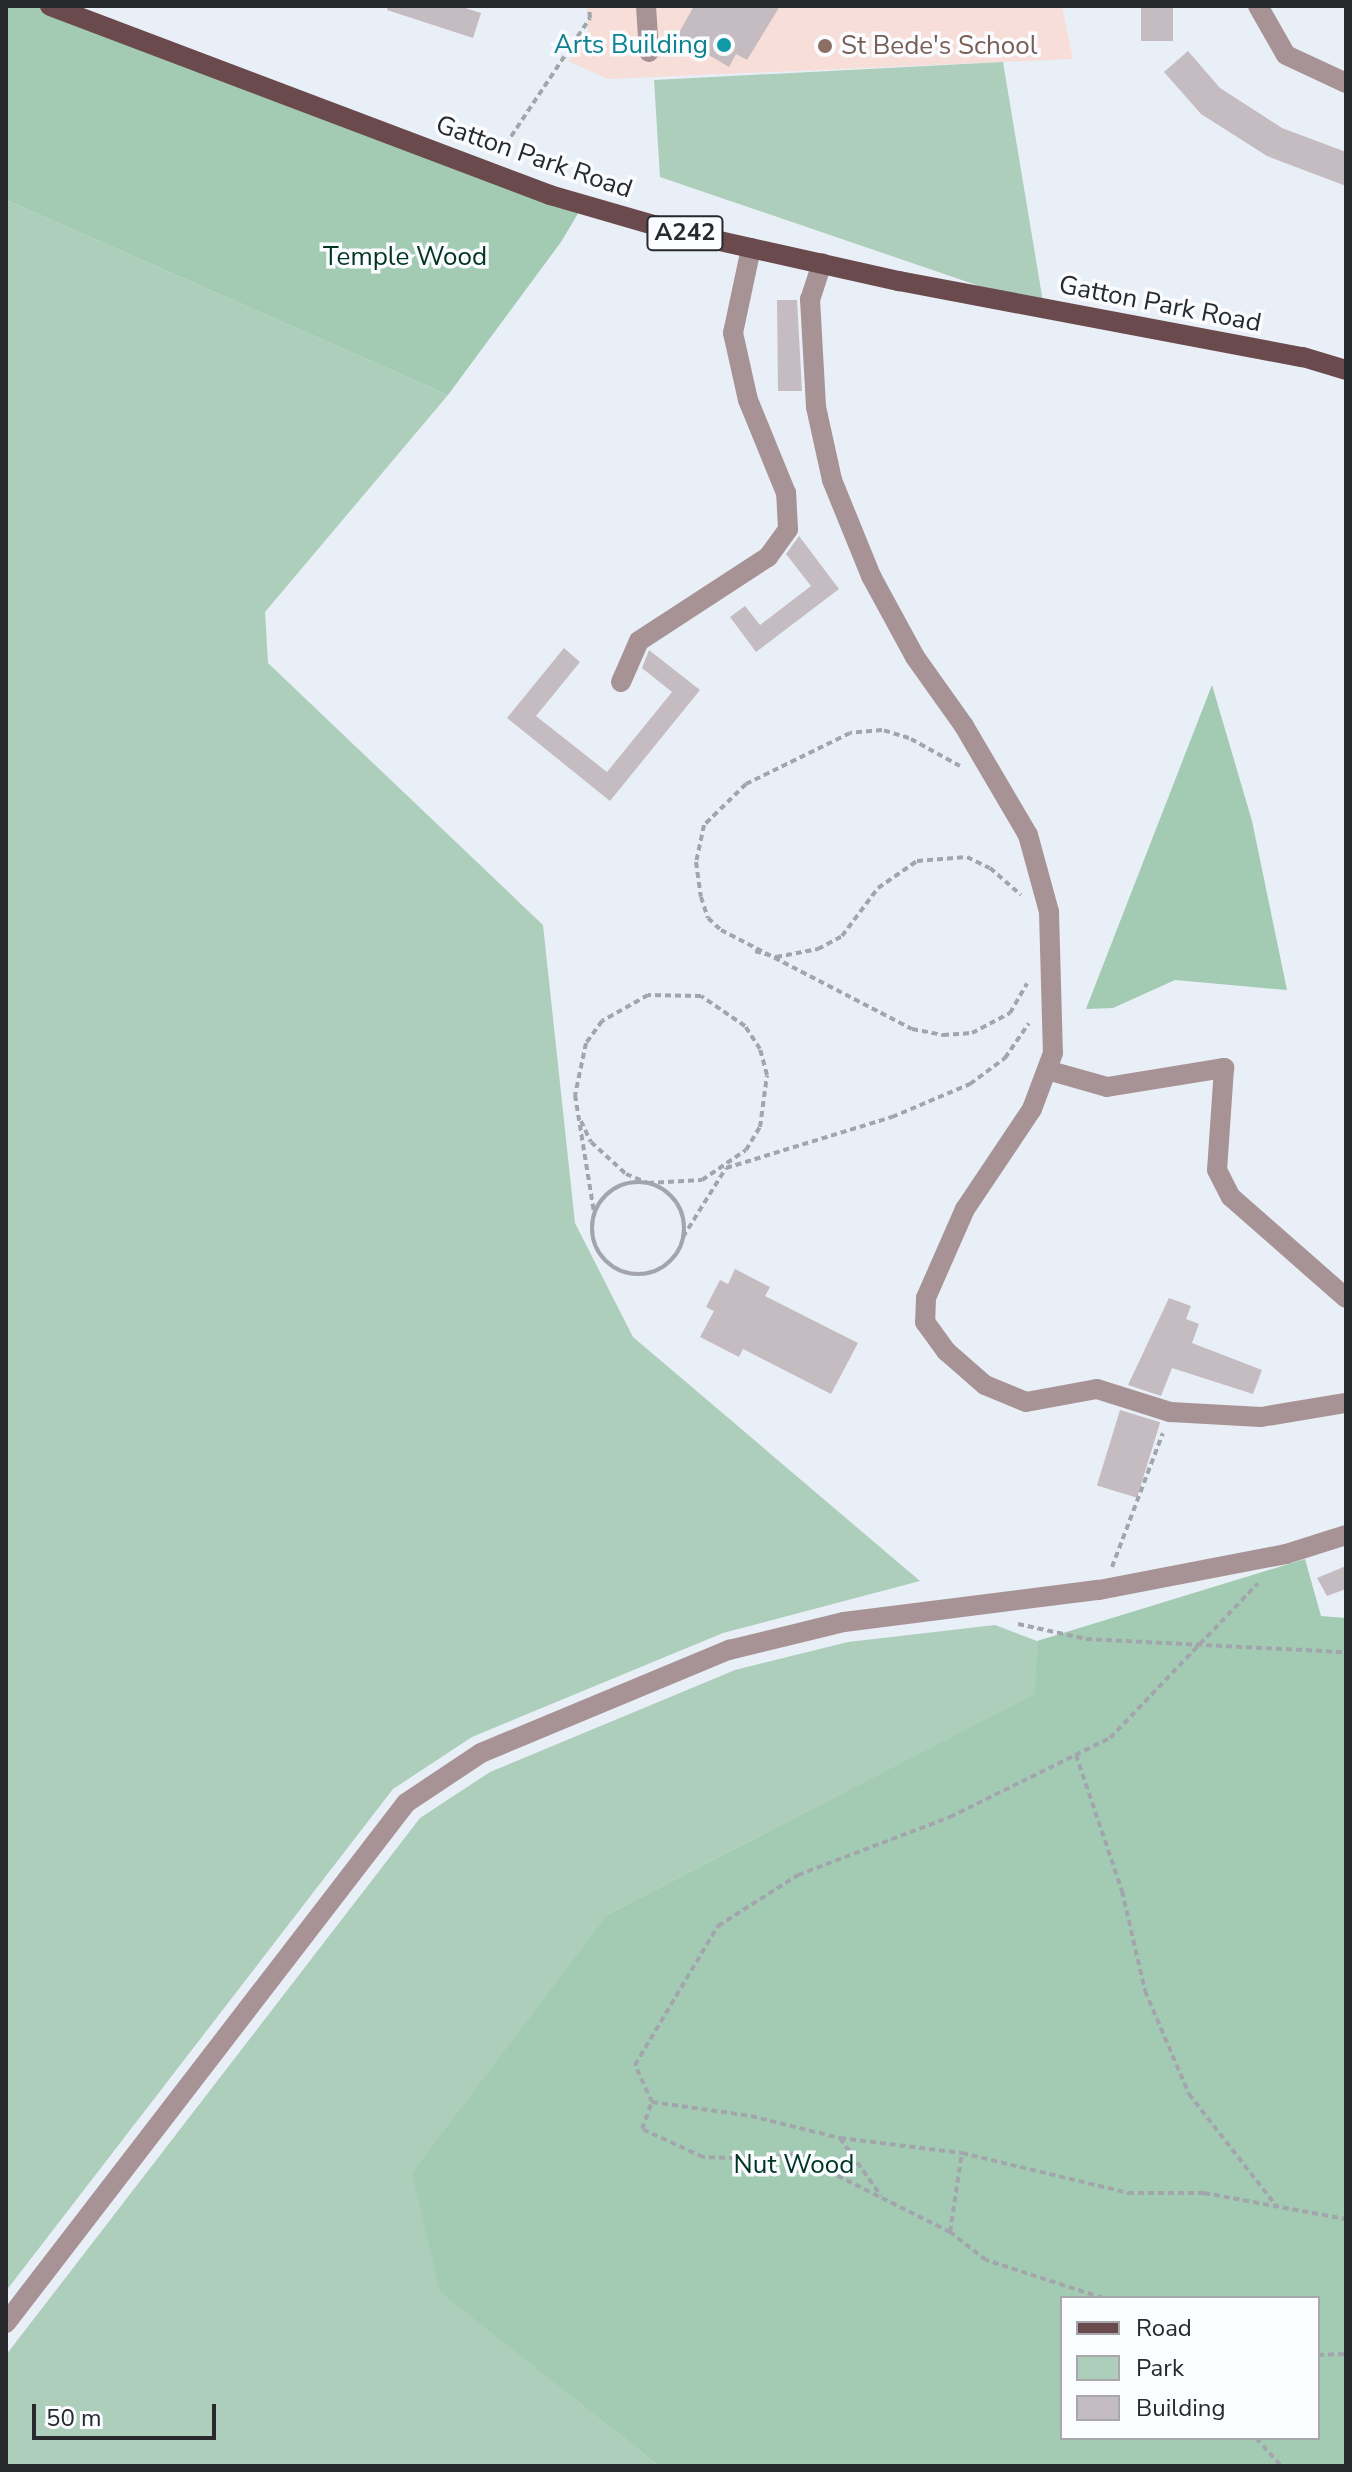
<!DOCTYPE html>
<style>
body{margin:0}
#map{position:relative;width:1352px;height:2472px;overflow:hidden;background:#e9eff6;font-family:"Nunito Sans",sans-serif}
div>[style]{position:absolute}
.education>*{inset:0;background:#f8ded9}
.green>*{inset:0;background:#aecebc}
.forest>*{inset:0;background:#a3cab3}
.building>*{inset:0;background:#c5bcc1;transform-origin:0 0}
.path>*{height:4px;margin-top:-2px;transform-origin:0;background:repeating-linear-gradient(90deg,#a2a6ac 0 6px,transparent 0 10px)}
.path>.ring{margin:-2px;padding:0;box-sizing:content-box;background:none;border:4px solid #a2a6ac;border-radius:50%}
.minor>*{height:20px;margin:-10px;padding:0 10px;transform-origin:10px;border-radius:10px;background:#a79395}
.major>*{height:20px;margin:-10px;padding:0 10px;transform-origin:10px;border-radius:10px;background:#6a4a4d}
.dots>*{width:22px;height:22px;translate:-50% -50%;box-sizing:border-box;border:4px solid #fafcff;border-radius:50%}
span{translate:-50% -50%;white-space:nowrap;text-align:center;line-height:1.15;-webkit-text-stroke:7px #fafcff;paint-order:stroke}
.shield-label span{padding:2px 6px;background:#fafcff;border:2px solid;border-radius:6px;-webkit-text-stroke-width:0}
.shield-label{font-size:24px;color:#27292c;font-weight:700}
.culture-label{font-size:26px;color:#0d838f}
.right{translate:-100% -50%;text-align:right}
.education-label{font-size:26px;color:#785e54}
.left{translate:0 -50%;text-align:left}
.street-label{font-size:26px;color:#27292c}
.park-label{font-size:26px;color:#003520}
.frame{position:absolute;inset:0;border:8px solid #27292c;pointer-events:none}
.legend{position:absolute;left:1060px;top:2296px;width:260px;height:144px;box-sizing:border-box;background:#fafcff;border:2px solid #a6a8ab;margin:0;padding:10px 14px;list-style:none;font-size:24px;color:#27292c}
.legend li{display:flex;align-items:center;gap:16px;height:40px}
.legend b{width:40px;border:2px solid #a6a8ab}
.scale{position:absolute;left:32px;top:2404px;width:184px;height:36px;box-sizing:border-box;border:4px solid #27292c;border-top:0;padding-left:10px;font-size:24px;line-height:28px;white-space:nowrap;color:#27292c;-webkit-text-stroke:6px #fafcff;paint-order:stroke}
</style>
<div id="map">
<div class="education">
<div style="clip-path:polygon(587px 6px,1062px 6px,1073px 59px,608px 79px,568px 61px,588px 33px)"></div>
</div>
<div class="green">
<div style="clip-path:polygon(1003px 62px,1044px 308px,660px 177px,654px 80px)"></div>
<div style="clip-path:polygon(6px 200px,448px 395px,265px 612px,268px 663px,543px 925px,575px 1223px,633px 1337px,920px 1581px,723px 1633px,472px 1737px,393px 1789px,6px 2291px)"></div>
<div style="clip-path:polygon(995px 1625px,1037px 1641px,1036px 1694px,608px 1914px,441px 2292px,659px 2466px,6px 2466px,6px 2355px,420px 1818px,490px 1772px,735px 1670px,848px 1642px)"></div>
</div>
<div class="forest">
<div style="clip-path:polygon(6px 6px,50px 6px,583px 205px,561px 242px,448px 395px,6px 200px)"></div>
<div style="clip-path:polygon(1212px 685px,1252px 821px,1287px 990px,1175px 980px,1113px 1008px,1086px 1009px)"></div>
<div style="clip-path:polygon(evenodd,1305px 1559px,1321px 1616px,1346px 1618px,1346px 2466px,659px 2466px,440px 2292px,412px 2173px,608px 1914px,1035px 1694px,1037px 1641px,1305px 1559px,1062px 2298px,1318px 2298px,1318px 2438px,1062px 2438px,1062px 2298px)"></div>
</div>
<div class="building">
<div style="clip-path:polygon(388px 6px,459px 6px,481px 13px,473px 38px,387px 10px)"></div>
<div style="clip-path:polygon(694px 6px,780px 6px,747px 60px,736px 54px,729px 67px,677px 36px)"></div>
<div style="left:1141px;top:6px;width:32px;height:35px"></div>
<div style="clip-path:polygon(1188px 51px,1220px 88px,1282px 128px,1346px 152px,1346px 186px,1267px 156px,1201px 114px,1164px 72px)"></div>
<div style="clip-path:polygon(777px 300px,797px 300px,802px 391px,778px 391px)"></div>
<div style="clip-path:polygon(799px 536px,839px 589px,756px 652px,730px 617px,745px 606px,760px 625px,811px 586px,786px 554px)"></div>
<div style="clip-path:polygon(564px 648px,580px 662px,536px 716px,607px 772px,672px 692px,642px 668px,649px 650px,700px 690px,610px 801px,507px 718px)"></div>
<div style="clip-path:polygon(735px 1269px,770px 1287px,765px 1296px,858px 1343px,831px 1394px,743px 1349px,739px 1357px,700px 1337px,714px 1311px,706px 1307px,720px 1280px,728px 1284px)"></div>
<div style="clip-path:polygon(1169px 1298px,1191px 1306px,1186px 1319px,1199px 1324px,1192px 1343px,1262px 1370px,1253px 1394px,1172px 1368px,1161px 1396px,1128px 1385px)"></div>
<div style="left:1120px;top:1410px;width:42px;height:79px;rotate:17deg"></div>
<div style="clip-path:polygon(1346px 1566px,1346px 1589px,1327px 1596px,1317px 1578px)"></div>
</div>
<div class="path">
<div style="left:500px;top:153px;width:162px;rotate:-56.3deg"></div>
<div style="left:590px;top:18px;width:12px;rotate:-95deg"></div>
<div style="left:960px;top:766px;width:58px;rotate:-151.2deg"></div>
<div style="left:909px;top:738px;width:28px;rotate:-163deg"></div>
<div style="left:882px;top:730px;width:32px;rotate:175deg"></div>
<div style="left:850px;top:733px;width:116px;rotate:153.9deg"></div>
<div style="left:746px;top:784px;width:59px;rotate:135.7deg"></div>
<div style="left:704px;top:825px;width:38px;rotate:102deg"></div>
<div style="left:696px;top:862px;width:35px;rotate:82deg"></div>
<div style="left:701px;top:897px;width:22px;rotate:72deg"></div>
<div style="left:708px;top:918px;width:18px;rotate:43deg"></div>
<div style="left:721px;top:930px;width:215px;rotate:27.4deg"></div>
<div style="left:912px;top:1029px;width:32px;rotate:11deg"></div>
<div style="left:943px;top:1035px;width:29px;rotate:-4deg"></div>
<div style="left:972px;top:1033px;width:43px;rotate:-27.8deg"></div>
<div style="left:1010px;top:1013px;width:34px;rotate:-60deg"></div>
<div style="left:755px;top:951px;width:22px;rotate:16deg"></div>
<div style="left:776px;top:957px;width:43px;rotate:-10.8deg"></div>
<div style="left:818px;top:949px;width:27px;rotate:-28deg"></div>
<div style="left:842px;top:936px;width:60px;rotate:-53.1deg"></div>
<div style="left:878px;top:888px;width:47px;rotate:-34.7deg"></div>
<div style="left:917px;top:861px;width:50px;rotate:-4.6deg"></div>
<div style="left:967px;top:857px;width:25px;rotate:26deg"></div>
<div style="left:990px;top:868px;width:41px;rotate:41.1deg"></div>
<div style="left:581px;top:1121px;width:23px;rotate:65deg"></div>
<div style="left:591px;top:1142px;width:47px;rotate:42.4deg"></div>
<div style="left:626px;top:1174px;width:24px;rotate:22deg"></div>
<div style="left:648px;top:1183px;width:54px;rotate:-3.2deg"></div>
<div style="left:702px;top:1180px;width:53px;rotate:-34.3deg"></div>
<div style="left:746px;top:1150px;width:27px;rotate:-59deg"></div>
<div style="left:760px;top:1127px;width:52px;rotate:-82.3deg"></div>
<div style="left:767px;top:1075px;width:27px;rotate:-105deg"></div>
<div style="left:760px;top:1049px;width:27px;rotate:-123deg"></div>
<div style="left:745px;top:1026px;width:53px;rotate:-145.7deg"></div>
<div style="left:701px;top:996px;width:53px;rotate:-178.9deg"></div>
<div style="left:648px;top:995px;width:53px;rotate:150.5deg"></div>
<div style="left:602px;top:1021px;width:27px;rotate:126deg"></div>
<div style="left:586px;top:1043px;width:53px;rotate:101.9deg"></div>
<div style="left:575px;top:1095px;width:119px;rotate:80.8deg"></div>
<div class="ring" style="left:592px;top:1182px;width:88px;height:88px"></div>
<div style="left:683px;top:1237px;width:81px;rotate:-58.1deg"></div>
<div style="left:726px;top:1168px;width:174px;rotate:-17.1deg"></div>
<div style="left:892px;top:1117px;width:85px;rotate:-22.9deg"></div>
<div style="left:970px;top:1084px;width:44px;rotate:-36.6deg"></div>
<div style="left:1005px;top:1058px;width:42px;rotate:-55.6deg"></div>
<div style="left:1112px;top:1567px;width:143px;rotate:-69.2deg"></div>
<div style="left:1018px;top:1624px;width:70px;rotate:12.4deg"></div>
<div style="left:1086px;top:1639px;width:260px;rotate:2.9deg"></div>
<div style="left:1076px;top:1755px;width:144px;rotate:71.3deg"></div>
<div style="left:1122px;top:1891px;width:103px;rotate:77deg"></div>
<div style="left:1145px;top:1991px;width:112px;rotate:66.9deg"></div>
<div style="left:1189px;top:2094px;width:143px;rotate:52.1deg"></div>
<div style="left:652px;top:2102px;width:100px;rotate:8deg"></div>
<div style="left:751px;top:2116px;width:92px;rotate:13.9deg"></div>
<div style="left:840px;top:2138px;width:123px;rotate:7deg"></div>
<div style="left:962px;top:2153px;width:171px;rotate:13.5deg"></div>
<div style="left:1128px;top:2193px;width:76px"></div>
<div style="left:1204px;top:2193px;width:144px;rotate:10.4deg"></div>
<div style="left:840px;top:2138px;width:71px;rotate:54.7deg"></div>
<div style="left:950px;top:2232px;width:80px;rotate:-81.4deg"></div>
<div style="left:1103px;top:2298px;width:123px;rotate:-162deg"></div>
<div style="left:986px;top:2260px;width:46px;rotate:-142.1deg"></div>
<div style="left:950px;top:2232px;width:174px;rotate:-153.4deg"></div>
<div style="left:794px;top:2154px;width:29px;rotate:170deg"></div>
<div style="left:765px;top:2159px;width:62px;rotate:-178.2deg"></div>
<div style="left:703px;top:2157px;width:67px;rotate:-155.3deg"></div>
<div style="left:642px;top:2129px;width:29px;rotate:-70deg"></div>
<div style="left:652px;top:2102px;width:41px;rotate:-114.7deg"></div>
<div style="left:635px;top:2065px;width:162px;rotate:-59.2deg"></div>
<div style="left:718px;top:1926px;width:95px;rotate:-32.5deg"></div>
<div style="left:798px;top:1875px;width:163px;rotate:-20.9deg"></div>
<div style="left:950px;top:1817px;width:178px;rotate:-26.3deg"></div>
<div style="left:1110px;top:1738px;width:214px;rotate:-46.3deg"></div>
<div style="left:1318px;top:2355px;width:28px;rotate:-2deg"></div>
<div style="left:1256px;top:2438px;width:38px;rotate:48deg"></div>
</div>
<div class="minor">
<div style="left:646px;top:6px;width:46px;rotate:86.3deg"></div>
<div style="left:1258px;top:6px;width:56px;rotate:60.3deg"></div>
<div style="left:1286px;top:55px;width:66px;rotate:25deg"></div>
<div style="left:822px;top:263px;width:38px;rotate:108deg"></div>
<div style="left:810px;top:299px;width:108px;rotate:86.8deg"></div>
<div style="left:816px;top:407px;width:75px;rotate:77.6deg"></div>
<div style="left:832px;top:480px;width:104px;rotate:67.9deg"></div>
<div style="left:871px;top:576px;width:92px;rotate:61.5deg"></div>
<div style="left:915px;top:657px;width:85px;rotate:54.6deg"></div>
<div style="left:964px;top:726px;width:126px;rotate:59.6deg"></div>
<div style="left:1028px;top:835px;width:80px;rotate:74.7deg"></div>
<div style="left:1049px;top:912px;width:141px;rotate:88.4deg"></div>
<div style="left:1053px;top:1053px;width:60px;rotate:110.6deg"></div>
<div style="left:1032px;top:1109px;width:120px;rotate:123.8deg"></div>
<div style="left:965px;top:1209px;width:97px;rotate:113.7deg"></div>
<div style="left:926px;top:1298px;width:24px;rotate:92deg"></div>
<div style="left:925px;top:1322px;width:36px;rotate:54deg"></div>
<div style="left:946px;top:1351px;width:52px;rotate:41.1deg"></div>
<div style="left:985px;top:1385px;width:44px;rotate:22.5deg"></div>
<div style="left:1026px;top:1402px;width:72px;rotate:-10.4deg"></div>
<div style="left:1097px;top:1389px;width:77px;rotate:17.5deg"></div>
<div style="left:1170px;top:1412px;width:91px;rotate:3.1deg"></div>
<div style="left:1261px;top:1417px;width:86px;rotate:-9.4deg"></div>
<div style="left:621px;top:682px;width:45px;rotate:-66.3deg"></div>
<div style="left:639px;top:641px;width:154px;rotate:-33.1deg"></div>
<div style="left:768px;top:557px;width:34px;rotate:-54deg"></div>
<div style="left:788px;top:529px;width:36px;rotate:-93deg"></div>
<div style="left:786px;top:493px;width:100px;rotate:-112.2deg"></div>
<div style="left:748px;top:400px;width:69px;rotate:-102.6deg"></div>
<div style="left:733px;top:333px;width:87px;rotate:-78deg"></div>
<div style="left:1047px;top:1070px;width:62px;rotate:15.8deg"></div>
<div style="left:1107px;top:1087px;width:119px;rotate:-9.2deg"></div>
<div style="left:1224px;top:1068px;width:102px;rotate:93.9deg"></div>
<div style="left:1217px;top:1170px;width:30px;rotate:63deg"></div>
<div style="left:1231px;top:1197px;width:153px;rotate:41.3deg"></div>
<div style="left:6px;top:2323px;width:656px;rotate:-52.43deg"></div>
<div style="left:406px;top:1803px;width:90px;rotate:-33.7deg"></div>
<div style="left:481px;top:1753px;width:269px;rotate:-22.6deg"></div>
<div style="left:729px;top:1650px;width:118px;rotate:-13.7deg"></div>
<div style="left:844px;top:1622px;width:257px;rotate:-7.2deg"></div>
<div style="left:1099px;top:1590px;width:190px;rotate:-10.9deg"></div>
<div style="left:1286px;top:1554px;width:63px;rotate:-17.6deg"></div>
</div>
<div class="major">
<div style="left:50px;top:6px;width:535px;rotate:20.71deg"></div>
<div style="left:550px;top:195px;width:130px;rotate:16.1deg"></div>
<div style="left:675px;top:231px;width:230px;rotate:12.6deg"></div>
<div style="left:899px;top:281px;width:411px;rotate:10.7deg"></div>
<div style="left:1303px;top:357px;width:45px;rotate:16.8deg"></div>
</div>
<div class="dots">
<div style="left:724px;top:45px;background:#0f9aa8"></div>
<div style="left:825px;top:46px;background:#8d6e63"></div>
</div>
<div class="shield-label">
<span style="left:685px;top:233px">A242</span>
</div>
<div class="culture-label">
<span class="right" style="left:708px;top:45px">Arts Building</span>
</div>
<div class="education-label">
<span class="left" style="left:841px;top:46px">St Bede's School</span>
</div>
<div class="street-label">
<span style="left:534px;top:157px;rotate:19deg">Gatton Park Road</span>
<span style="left:1160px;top:304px;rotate:11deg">Gatton Park Road</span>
</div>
<div class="park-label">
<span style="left:405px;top:257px">Temple Wood</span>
<span style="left:794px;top:2165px">Nut Wood</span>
</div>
<div class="frame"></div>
<ul class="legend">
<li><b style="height:10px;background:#6a4a4d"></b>Road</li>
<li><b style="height:22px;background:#aecebc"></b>Park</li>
<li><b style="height:22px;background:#c5bcc1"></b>Building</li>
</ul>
<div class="scale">50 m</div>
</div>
